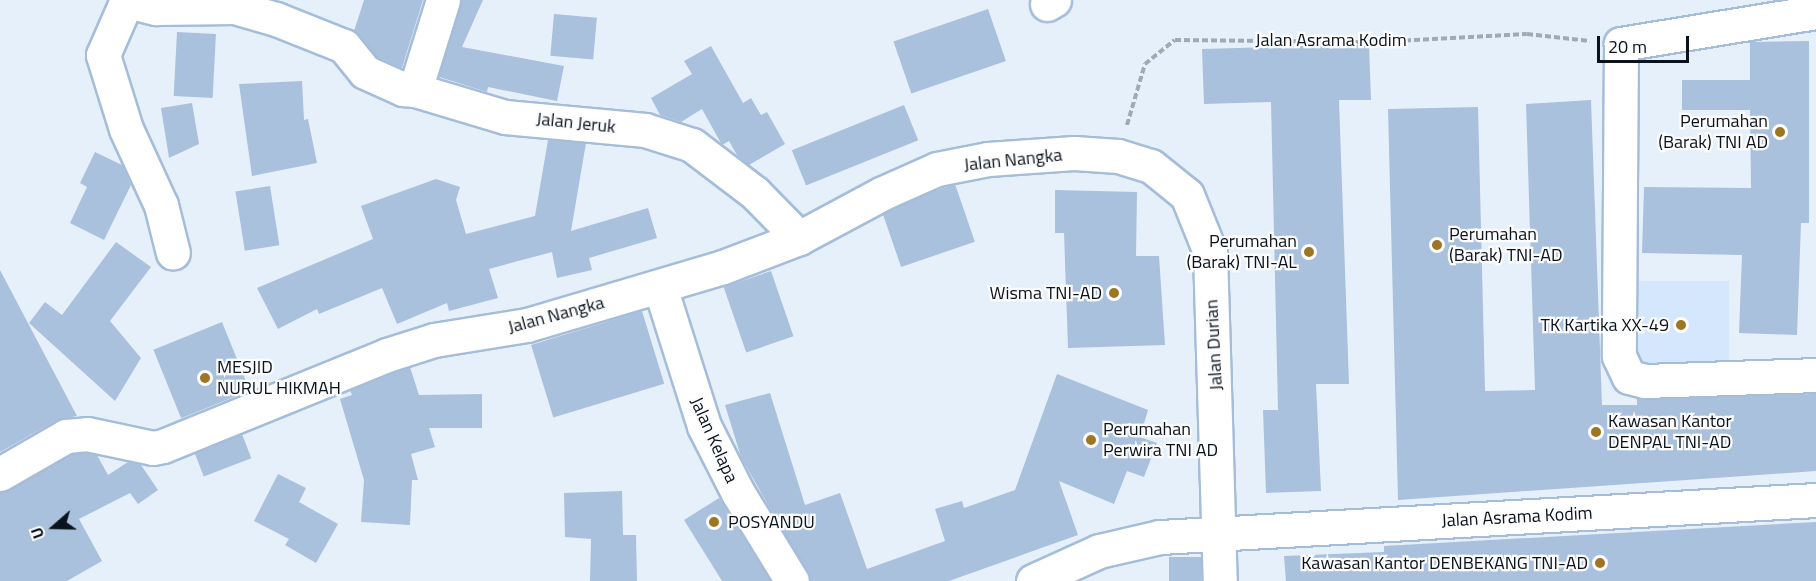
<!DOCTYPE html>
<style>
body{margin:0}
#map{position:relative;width:1816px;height:581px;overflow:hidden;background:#e6f0fb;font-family:"Titillium Web",sans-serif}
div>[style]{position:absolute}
.built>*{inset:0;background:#d5e7fc;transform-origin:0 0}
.building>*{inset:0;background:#a9c1dd;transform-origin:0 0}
.path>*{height:4px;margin-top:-2px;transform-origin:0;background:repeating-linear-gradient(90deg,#a0a9b4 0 6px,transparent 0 9px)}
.roads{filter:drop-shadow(2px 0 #a5bdd9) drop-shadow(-2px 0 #a5bdd9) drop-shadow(0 2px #a5bdd9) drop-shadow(0 -2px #a5bdd9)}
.minor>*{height:33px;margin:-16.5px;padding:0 16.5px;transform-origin:16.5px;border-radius:16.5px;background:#fff}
.dots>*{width:16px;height:16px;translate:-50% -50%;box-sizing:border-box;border:3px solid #fcfcfc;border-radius:50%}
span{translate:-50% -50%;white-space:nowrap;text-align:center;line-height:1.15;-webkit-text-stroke:4.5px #fcfcfc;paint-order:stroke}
.street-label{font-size:18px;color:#0a121c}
.poi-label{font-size:18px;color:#0a121c}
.right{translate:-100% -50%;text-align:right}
.left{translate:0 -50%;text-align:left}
.north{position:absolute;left:24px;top:497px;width:60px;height:60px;-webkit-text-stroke:4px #fcfcfc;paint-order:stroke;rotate:250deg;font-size:16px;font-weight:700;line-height:24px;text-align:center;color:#0a121c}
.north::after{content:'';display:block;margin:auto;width:21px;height:27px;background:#0a121c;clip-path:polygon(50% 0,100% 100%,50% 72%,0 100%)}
.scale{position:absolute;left:1597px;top:36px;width:92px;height:27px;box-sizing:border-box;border:3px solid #0a121c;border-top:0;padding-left:8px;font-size:18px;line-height:21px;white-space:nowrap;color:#0a121c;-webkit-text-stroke:4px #fcfcfc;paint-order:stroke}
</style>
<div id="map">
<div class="built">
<div style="left:1632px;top:281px;width:97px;height:90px"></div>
</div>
<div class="building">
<div style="clip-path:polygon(364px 0,423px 0,402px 68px,377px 57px,354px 31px)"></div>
<div style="clip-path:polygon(461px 0,483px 0,462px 47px,564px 66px,557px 101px,488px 87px,487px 92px,439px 77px)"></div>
<div style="left:988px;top:9px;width:55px;height:100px;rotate:71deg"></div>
<div style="left:554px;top:14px;width:43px;height:42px;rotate:5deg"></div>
<div style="left:177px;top:32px;width:39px;height:64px;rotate:3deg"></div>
<div style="clip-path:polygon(1809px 41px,1809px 223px,1801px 223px,1797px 335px,1739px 333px,1742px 255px,1642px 253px,1644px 187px,1751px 188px,1750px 110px,1682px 110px,1682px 80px,1750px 80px,1750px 42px)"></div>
<div style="clip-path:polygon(1369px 44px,1371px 100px,1339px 100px,1349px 384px,1316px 384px,1321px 491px,1266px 493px,1263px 410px,1278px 410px,1271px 102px,1204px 104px,1202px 49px)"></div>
<div style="clip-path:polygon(711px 46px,743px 103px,751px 98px,761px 115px,767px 112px,785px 144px,749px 165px,738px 157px,729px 141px,722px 145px,702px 109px,681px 122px,660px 115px,651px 98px,692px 74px,684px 61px)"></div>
<div style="clip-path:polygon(302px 81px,304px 120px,308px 119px,317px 163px,252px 176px,239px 84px)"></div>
<div style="clip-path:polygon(1591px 100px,1602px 405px,1637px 405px,1637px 398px,1816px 394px,1816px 471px,1398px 500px,1388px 109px,1478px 107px,1485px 391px,1535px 390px,1526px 104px)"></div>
<div style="clip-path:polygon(192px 103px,199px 144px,169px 158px,161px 108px)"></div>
<div style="left:904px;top:105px;width:38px;height:121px;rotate:68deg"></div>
<div style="clip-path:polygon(548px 140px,586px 143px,571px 231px,648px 208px,657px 238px,589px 258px,592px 270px,557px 278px,552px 252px,489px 269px,498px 298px,449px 311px,447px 303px,397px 324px,382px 288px,319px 314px,317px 309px,278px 329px,257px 288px,373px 239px,361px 206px,436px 179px,460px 187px,456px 200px,466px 234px,535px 216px)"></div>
<div style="clip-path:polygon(95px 152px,122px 165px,131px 185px,104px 240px,70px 223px,87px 187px,80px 183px)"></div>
<div style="left:955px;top:184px;width:61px;height:78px;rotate:71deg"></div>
<div style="left:270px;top:186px;width:60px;height:35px;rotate:81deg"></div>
<div style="clip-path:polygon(1055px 190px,1137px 192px,1136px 256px,1159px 256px,1165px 345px,1068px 348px,1064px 233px,1055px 233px)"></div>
<div style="clip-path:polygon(116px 242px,151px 267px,110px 321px,141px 358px,115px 401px,29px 323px,45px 302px,62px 315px)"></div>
<div style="clip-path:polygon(0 270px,77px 416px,57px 420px,0 452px)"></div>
<div style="left:771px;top:271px;width:69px;height:50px;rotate:71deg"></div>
<div style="left:642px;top:311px;width:76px;height:116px;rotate:73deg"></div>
<div style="left:222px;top:322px;width:74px;height:74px;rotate:68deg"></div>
<div style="clip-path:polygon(410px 367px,419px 395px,482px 394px,482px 428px,429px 428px,435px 447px,411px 454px,418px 480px,412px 480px,410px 525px,361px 522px,364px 480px,340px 399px,352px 395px,350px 390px)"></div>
<div style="clip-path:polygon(1057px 374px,1148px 410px,1140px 437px,1157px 443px,1144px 477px,1127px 471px,1114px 504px,1059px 481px,1078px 535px,949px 581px,811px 581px,741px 457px,725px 405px,770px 393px,805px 505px,840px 493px,867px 569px,945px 541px,935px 509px,962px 501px,964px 508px,1015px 490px)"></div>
<div style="left:242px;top:434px;width:26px;height:51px;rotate:69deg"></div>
<div style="clip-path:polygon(86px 453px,97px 455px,108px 475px,128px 462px,141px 465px,158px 490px,138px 504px,130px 493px,79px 519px,102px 561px,67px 581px,0 581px,0 493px,72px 454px)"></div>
<div style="clip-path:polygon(278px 474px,306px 488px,299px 502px,338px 524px,316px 563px,285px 545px,289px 539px,254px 521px)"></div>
<div style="clip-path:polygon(622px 491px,623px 535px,636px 535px,637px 581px,590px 581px,591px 539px,565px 537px,564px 493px)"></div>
<div style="clip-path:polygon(719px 498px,722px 503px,770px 581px,722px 581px,684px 520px)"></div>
<div style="clip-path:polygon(1816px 522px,1816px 581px,1286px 581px,1284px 556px,1384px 552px,1384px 546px)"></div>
<div style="left:1169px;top:557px;width:32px;height:24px"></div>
</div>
<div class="path">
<div style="left:1127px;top:125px;width:64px;rotate:-73.6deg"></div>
<div style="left:1145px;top:64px;width:38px;rotate:-39deg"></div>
<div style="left:1175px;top:40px;width:203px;rotate:0.6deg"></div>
<div style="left:1378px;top:42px;width:149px;rotate:-3.1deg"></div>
<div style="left:1527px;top:34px;width:63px;rotate:6.3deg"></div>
</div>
<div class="roads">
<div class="minor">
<div style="left:127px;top:0;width:60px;rotate:113.6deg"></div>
<div style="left:103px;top:55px;width:77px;rotate:72.7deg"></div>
<div style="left:126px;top:129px;width:84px;rotate:65.3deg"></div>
<div style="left:161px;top:205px;width:49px;rotate:76deg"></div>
<div style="left:443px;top:0;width:94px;rotate:107.3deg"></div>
<div style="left:415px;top:90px;width:94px;rotate:16.7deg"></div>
<div style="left:505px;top:117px;width:141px;rotate:5.3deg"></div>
<div style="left:645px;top:130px;width:49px;rotate:17.7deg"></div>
<div style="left:692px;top:145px;width:79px;rotate:37.3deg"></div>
<div style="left:755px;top:193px;width:63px;rotate:45.6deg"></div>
<div style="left:127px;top:1px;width:30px;rotate:14deg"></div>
<div style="left:156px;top:8px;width:78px;rotate:-0.7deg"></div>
<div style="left:234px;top:7px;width:44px;rotate:15.9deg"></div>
<div style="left:276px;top:19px;width:73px;rotate:21.7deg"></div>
<div style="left:344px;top:46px;width:33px;rotate:51deg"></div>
<div style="left:365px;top:72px;width:42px;rotate:24.1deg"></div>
<div style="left:403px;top:89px;width:12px;rotate:5deg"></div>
<div style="left:1047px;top:4px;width:8px;rotate:-30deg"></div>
<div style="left:1816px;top:12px;width:198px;rotate:170.7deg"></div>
<div style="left:1621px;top:44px;width:312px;rotate:90.4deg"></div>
<div style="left:1619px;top:356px;width:23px;rotate:65deg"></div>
<div style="left:1629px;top:377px;width:16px;rotate:14deg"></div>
<div style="left:1645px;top:381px;width:171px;rotate:-2deg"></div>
<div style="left:660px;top:287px;width:146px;rotate:72.4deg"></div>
<div style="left:704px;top:426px;width:75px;rotate:63.1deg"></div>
<div style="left:738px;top:493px;width:103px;rotate:58.5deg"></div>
<div style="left:0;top:474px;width:76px;rotate:-29.9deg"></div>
<div style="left:66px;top:436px;width:21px;rotate:-5deg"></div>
<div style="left:87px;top:434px;width:67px;rotate:12deg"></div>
<div style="left:153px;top:448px;width:10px;rotate:-11deg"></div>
<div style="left:163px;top:446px;width:242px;rotate:-22.1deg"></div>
<div style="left:387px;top:355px;width:49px;rotate:-17.7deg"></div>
<div style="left:434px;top:340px;width:94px;rotate:-9.2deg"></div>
<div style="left:527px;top:325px;width:204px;rotate:-16.5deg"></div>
<div style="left:723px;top:267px;width:81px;rotate:-20.9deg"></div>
<div style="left:799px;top:238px;width:95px;rotate:-28.2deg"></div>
<div style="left:883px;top:193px;width:59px;rotate:-24deg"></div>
<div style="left:937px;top:169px;width:52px;rotate:-11.1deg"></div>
<div style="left:988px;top:159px;width:86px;rotate:-4deg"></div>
<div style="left:1074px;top:153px;width:44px;rotate:3.9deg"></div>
<div style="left:1118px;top:156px;width:34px;rotate:17deg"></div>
<div style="left:1151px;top:166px;width:46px;rotate:38.9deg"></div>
<div style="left:1187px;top:195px;width:61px;rotate:68deg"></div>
<div style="left:1210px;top:252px;width:329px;rotate:88.3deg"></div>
<div style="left:1033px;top:581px;width:72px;rotate:-24.4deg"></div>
<div style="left:1099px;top:551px;width:63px;rotate:-12.9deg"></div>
<div style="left:1160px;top:537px;width:657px;rotate:-3.23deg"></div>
</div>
</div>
<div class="dots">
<div style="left:1780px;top:132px;background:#9d7523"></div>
<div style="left:1437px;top:245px;background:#9d7523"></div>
<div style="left:1309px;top:252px;background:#9d7523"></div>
<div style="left:1114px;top:293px;background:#9d7523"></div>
<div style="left:1681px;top:325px;background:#9d7523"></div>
<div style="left:205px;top:378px;background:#9d7523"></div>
<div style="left:1596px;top:432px;background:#9d7523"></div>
<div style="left:1091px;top:440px;background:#9d7523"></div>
<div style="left:714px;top:522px;background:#9d7523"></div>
<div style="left:1600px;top:563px;background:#9d7523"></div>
</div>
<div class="street-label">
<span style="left:1331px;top:40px">Jalan Asrama Kodim</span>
<span style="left:576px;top:123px;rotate:6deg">Jalan Jeruk</span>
<span style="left:1013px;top:160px;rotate:-6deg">Jalan Nangka</span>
<span style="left:556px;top:315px;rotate:-15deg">Jalan Nangka</span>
<span style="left:1214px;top:345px;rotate:-93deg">Jalan Durian</span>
<span style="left:714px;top:440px;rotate:66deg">Jalan Kelapa</span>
<span style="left:1517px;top:517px;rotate:-3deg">Jalan Asrama Kodim</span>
</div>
<div class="poi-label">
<span class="right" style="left:1768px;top:132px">Perumahan<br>(Barak) TNI AD</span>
<span class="left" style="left:1449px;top:245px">Perumahan<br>(Barak) TNI-AD</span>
<span class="right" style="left:1297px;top:252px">Perumahan<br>(Barak) TNI-AL</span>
<span class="right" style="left:1102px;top:293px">Wisma TNI-AD</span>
<span class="right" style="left:1669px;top:325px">TK Kartika XX-49</span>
<span class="left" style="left:217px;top:378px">MESJID<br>NURUL HIKMAH</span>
<span class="left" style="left:1608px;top:432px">Kawasan Kantor<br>DENPAL TNI-AD</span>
<span class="left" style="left:1103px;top:440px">Perumahan<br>Perwira TNI AD</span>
<span class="left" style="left:728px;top:522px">POSYANDU</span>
<span class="right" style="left:1588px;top:563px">Kawasan Kantor DENBEKANG TNI-AD</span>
</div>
<div class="north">U</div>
<div class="scale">20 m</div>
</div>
